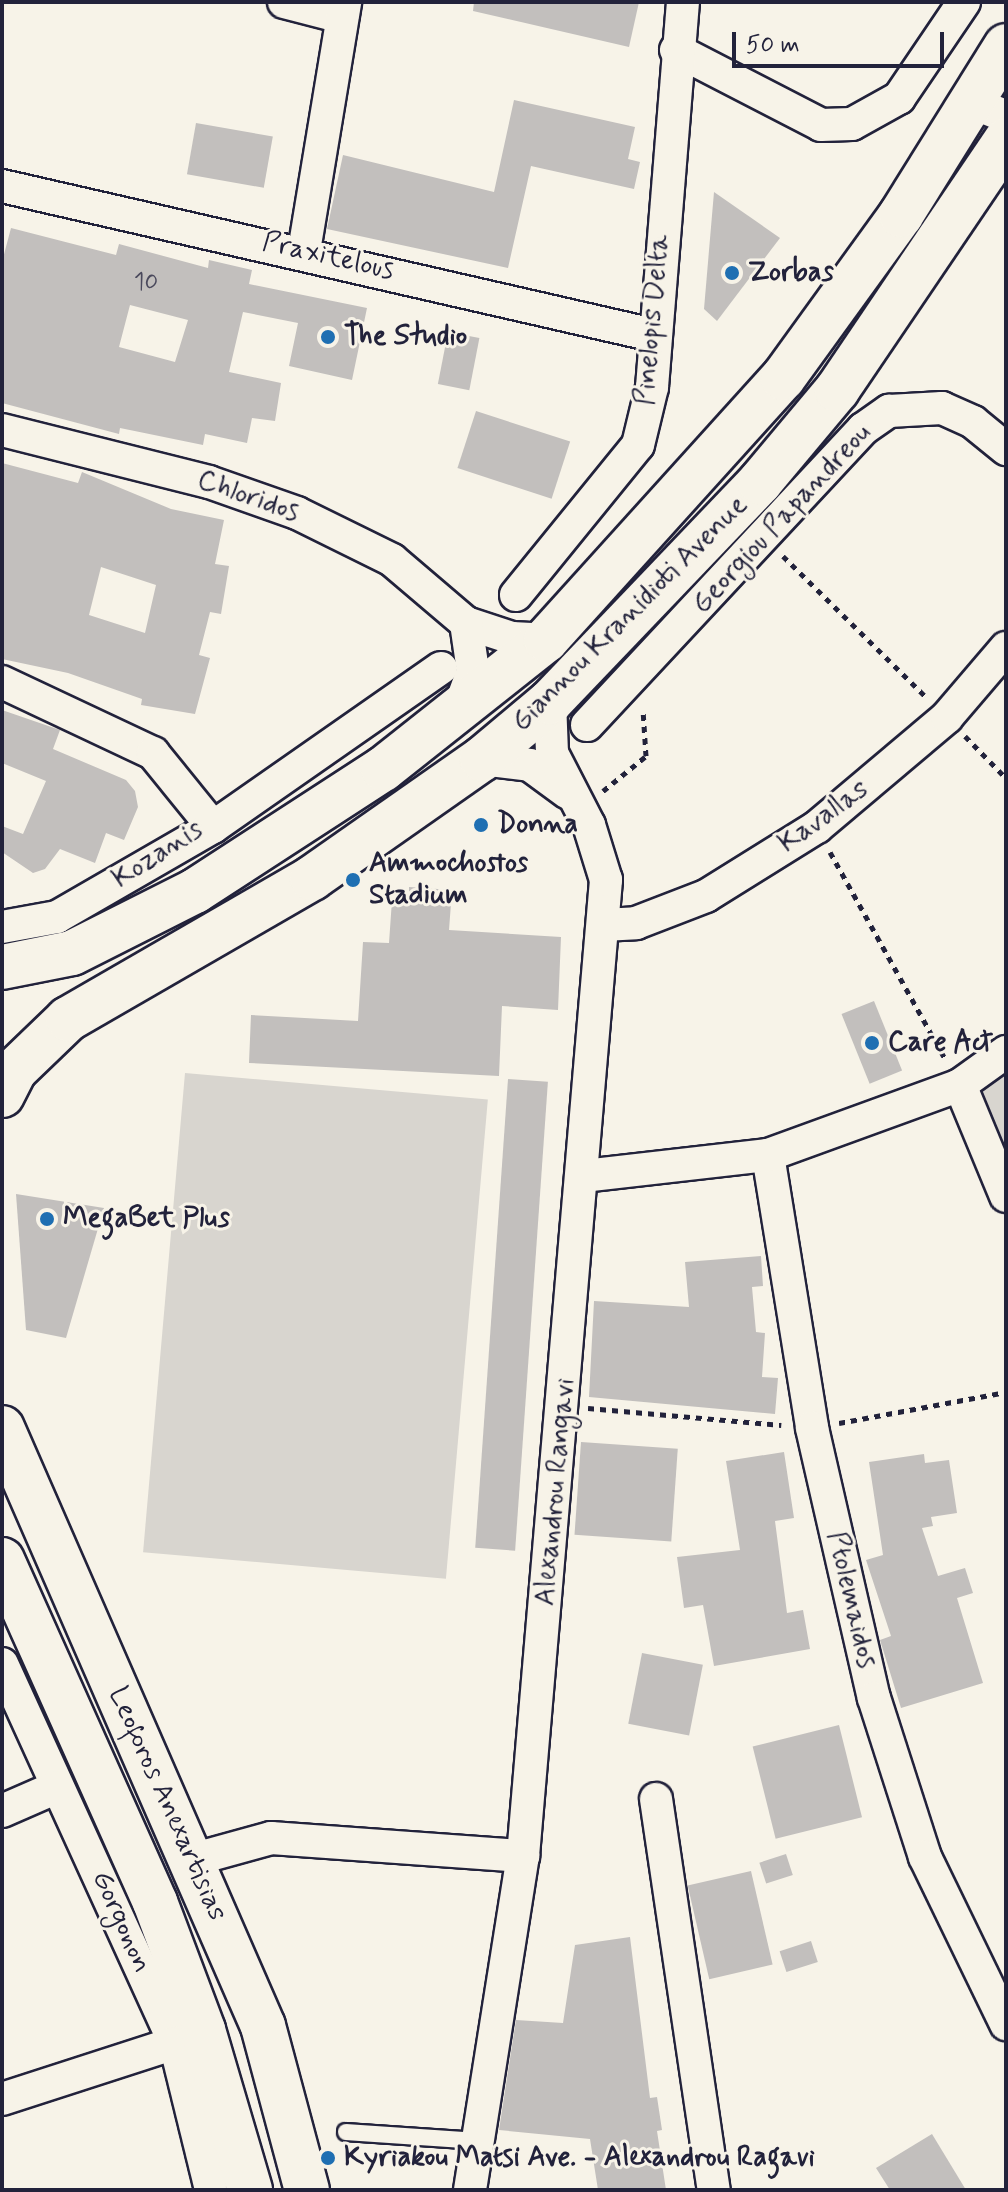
<!DOCTYPE html>
<style>
body{margin:0}
#map{position:relative;width:1008px;height:2192px;overflow:hidden;background:#f7f3e8;font-family:Mynerve,sans-serif}
div>[style]{position:absolute}
.green>*{inset:0;background:#d8d5cf;transform-origin:0 0}
.building>*{inset:0;background:#c2bfbd;transform-origin:0 0}
.path>*{height:5px;margin-top:-2.5px;transform-origin:0;background:repeating-linear-gradient(90deg,#22223b 0 6px,transparent 0 12px)}
.roads{filter:drop-shadow(2px 0 #22223b) drop-shadow(-2px 0 #22223b) drop-shadow(0 2px #22223b) drop-shadow(0 -2px #22223b)}
.lane>*{height:16px;margin:-8px;padding:0 8px;transform-origin:8px;border-radius:8px;background:#f7f3e8}
.street>*{height:32px;margin:-16px;padding:0 16px;transform-origin:16px;border-radius:16px;background:#f7f3e8}
.secondary>*{height:44px;margin:-22px;padding:0 22px;transform-origin:22px;border-radius:22px;background:#f7f3e8}
.dots>*{width:22px;height:22px;translate:-50% -50%;box-sizing:border-box;border:4px solid #f7f3e8;border-radius:50%}
span{translate:-50% -50%;white-space:nowrap;text-align:center;line-height:1.15;-webkit-text-stroke:6px #f7f3e8;paint-order:stroke}
.number-label{font-size:24px;color:#4a495c}
.number-label span{-webkit-text-stroke-width:0}
.street-label{font-size:28px;color:#22223b}
.poi-label{font-size:28px;color:#22223b;font-weight:700}
.left{translate:0 -50%;text-align:left}
.frame{position:absolute;inset:0;border:4px solid #22223b;pointer-events:none}
.scale{position:absolute;left:732px;top:32px;width:212px;height:36px;box-sizing:border-box;border:4px solid #22223b;border-top:0;padding-left:10px;font-size:24px;line-height:28px;white-space:nowrap;color:#22223b;-webkit-text-stroke:6px #f7f3e8;paint-order:stroke}
</style>
<div id="map">
<div class="green">
<div style="clip-path:polygon(1006px 1063px,1006px 1201px,960px 1085px)"></div>
<div style="left:185px;top:1073px;width:304px;height:481px;rotate:5deg"></div>
</div>
<div class="building">
<div style="clip-path:polygon(474px 2px,639px 2px,629px 47px,473px 11px)"></div>
<div style="clip-path:polygon(514px 100px,635px 127px,628px 159px,640px 162px,634px 189px,531px 166px,508px 268px,327px 229px,343px 155px,494px 192px)"></div>
<div style="left:196px;top:123px;width:78px;height:52px;rotate:10deg"></div>
<div style="clip-path:polygon(714px 192px,780px 238px,717px 321px,704px 309px)"></div>
<div style="clip-path:polygon(evenodd,11px 228px,116px 255px,119px 244px,208px 268px,209px 260px,252px 270px,249px 284px,367px 308px,352px 380px,289px 366px,298px 323px,243px 312px,229px 372px,281px 383px,275px 421px,252px 418px,247px 443px,205px 434px,203px 445px,120px 428px,119px 434px,2px 403px,2px 262px,11px 228px,130px 305px,188px 320px,175px 362px,119px 347px,130px 305px)"></div>
<div style="left:448px;top:332px;width:32px;height:53px;rotate:11deg"></div>
<div style="left:476px;top:411px;width:99px;height:60px;rotate:18deg"></div>
<div style="clip-path:polygon(evenodd,2px 463px,78px 483px,82px 472px,171px 509px,224px 520px,215px 564px,229px 566px,221px 614px,210px 612px,199px 655px,210px 658px,195px 714px,141px 705px,142px 699px,68px 673px,2px 659px,2px 463px,101px 567px,156px 585px,145px 633px,89px 615px,101px 567px)"></div>
<div style="clip-path:polygon(2px 710px,60px 730px,53px 749px,126px 780px,135px 791px,138px 807px,124px 840px,106px 833px,95px 863px,60px 849px,45px 869px,33px 873px,2px 852px,2px 826px,23px 834px,46px 781px,2px 763px)"></div>
<div style="clip-path:polygon(409px 887px,452px 890px,449px 930px,561px 937px,558px 1010px,502px 1006px,499px 1076px,249px 1063px,251px 1015px,358px 1021px,363px 942px,389px 943px,392px 900px,409px 901px)"></div>
<div style="left:874px;top:1001px;width:75px;height:35px;rotate:68deg"></div>
<div style="left:508px;top:1079px;width:40px;height:470px;rotate:4deg"></div>
<div style="clip-path:polygon(16px 1194px,104px 1208px,66px 1338px,26px 1330px)"></div>
<div style="clip-path:polygon(761px 1256px,763px 1286px,752px 1287px,756px 1332px,765px 1333px,762px 1377px,778px 1378px,775px 1414px,589px 1397px,594px 1301px,689px 1307px,685px 1262px)"></div>
<div style="left:581px;top:1442px;width:97px;height:93px;rotate:4deg"></div>
<div style="clip-path:polygon(784px 1452px,794px 1518px,775px 1521px,787px 1613px,803px 1610px,810px 1649px,714px 1666px,703px 1605px,684px 1608px,677px 1557px,740px 1550px,726px 1461px)"></div>
<div style="clip-path:polygon(924px 1454px,925px 1463px,949px 1460px,957px 1513px,931px 1517px,933px 1526px,922px 1528px,938px 1576px,965px 1568px,973px 1593px,957px 1598px,983px 1683px,901px 1708px,880px 1640px,891px 1636px,866px 1560px,883px 1555px,869px 1462px)"></div>
<div style="left:642px;top:1653px;width:62px;height:72px;rotate:11deg"></div>
<div style="left:839px;top:1725px;width:95px;height:89px;rotate:76deg"></div>
<div style="left:786px;top:1854px;width:22px;height:28px;rotate:72deg"></div>
<div style="left:751px;top:1871px;width:96px;height:65px;rotate:77deg"></div>
<div style="clip-path:polygon(630px 1937px,650px 2098px,657px 2097px,662px 2130px,657px 2131px,666px 2190px,598px 2190px,590px 2139px,499px 2130px,516px 2020px,563px 2023px,575px 1945px)"></div>
<div style="left:811px;top:1941px;width:22px;height:33px;rotate:72deg"></div>
<div style="clip-path:polygon(932px 2134px,966px 2190px,890px 2190px,876px 2168px)"></div>
</div>
<div class="path">
<div style="left:783px;top:556px;width:202px;rotate:44.6deg"></div>
<div style="left:965px;top:736px;width:59px;rotate:45.7deg"></div>
<div style="left:603px;top:791px;width:55px;rotate:-39.1deg"></div>
<div style="left:646px;top:756px;width:47px;rotate:-93.7deg"></div>
<div style="left:830px;top:852px;width:238px;rotate:60.9deg"></div>
<div style="left:588px;top:1408px;width:194px;rotate:5deg"></div>
<div style="left:839px;top:1423px;width:170px;rotate:-10.5deg"></div>
</div>
<div class="roads">
<div class="lane">
<div style="left:346px;top:2132px;width:132px;rotate:3.9deg"></div>
</div>
<div class="street">
<div style="left:284px;top:2px;width:60px;rotate:14.5deg"></div>
<div style="left:676px;top:50px;width:163px;rotate:27.3deg"></div>
<div style="left:821px;top:125px;width:31px;rotate:-2deg"></div>
<div style="left:852px;top:124px;width:54px;rotate:-29deg"></div>
<div style="left:899px;top:98px;width:116px;rotate:-55.9deg"></div>
<div style="left:973px;top:103px;width:35px;rotate:22deg"></div>
<div style="left:2px;top:186px;width:668px;rotate:12.89deg"></div>
<div style="left:304px;top:251px;width:252px;rotate:-80.6deg"></div>
<div style="left:2px;top:430px;width:213px;rotate:14.1deg"></div>
<div style="left:209px;top:482px;width:93px;rotate:19.4deg"></div>
<div style="left:297px;top:513px;width:106px;rotate:26.3deg"></div>
<div style="left:392px;top:560px;width:97px;rotate:40.4deg"></div>
<div style="left:466px;top:623px;width:48px;rotate:18.1deg"></div>
<div style="left:512px;top:638px;width:34px;rotate:3deg"></div>
<div style="left:516px;top:595px;width:193px;rotate:-50.9deg"></div>
<div style="left:638px;top:445px;width:60px;rotate:-76.4deg"></div>
<div style="left:652px;top:387px;width:386px;rotate:-85.4deg"></div>
<div style="left:2px;top:682px;width:167px;rotate:25.2deg"></div>
<div style="left:153px;top:753px;width:95px;rotate:51deg"></div>
<div style="left:459px;top:709px;width:40px;rotate:-69.8deg"></div>
<div style="left:473px;top:671px;width:49px;rotate:-98.3deg"></div>
<div style="left:587px;top:725px;width:405px;rotate:-47deg"></div>
<div style="left:863px;top:429px;width:32px;rotate:-35deg"></div>
<div style="left:889px;top:411px;width:53px;rotate:-3.2deg"></div>
<div style="left:942px;top:408px;width:34px;rotate:24deg"></div>
<div style="left:973px;top:422px;width:43px;rotate:39.3deg"></div>
<div style="left:482px;top:759px;width:48px;rotate:7.1deg"></div>
<div style="left:530px;top:765px;width:47px;rotate:36.4deg"></div>
<div style="left:603px;top:925px;width:33px;rotate:-3deg"></div>
<div style="left:636px;top:923px;width:75px;rotate:-21.1deg"></div>
<div style="left:706px;top:896px;width:131px;rotate:-31.9deg"></div>
<div style="left:817px;top:827px;width:170px;rotate:-40.2deg"></div>
<div style="left:947px;top:717px;width:91px;rotate:-49.5deg"></div>
<div style="left:2px;top:927px;width:56px;rotate:-10.3deg"></div>
<div style="left:57px;top:917px;width:180px;rotate:-30deg"></div>
<div style="left:213px;top:827px;width:278px;rotate:-34.9deg"></div>
<div style="left:960px;top:1085px;width:120px;rotate:67.5deg"></div>
<div style="left:768px;top:1155px;width:277px;rotate:80.8deg"></div>
<div style="left:812px;top:1428px;width:277px;rotate:77.1deg"></div>
<div style="left:874px;top:1698px;width:167px;rotate:72.2deg"></div>
<div style="left:925px;top:1857px;width:186px;rotate:64.1deg"></div>
<div style="left:583px;top:1176px;width:186px;rotate:-6.5deg"></div>
<div style="left:768px;top:1155px;width:204px;rotate:-20deg"></div>
<div style="left:960px;top:1085px;width:57px;rotate:-35.7deg"></div>
<div style="left:2px;top:1664px;width:417px;rotate:65.5deg"></div>
<div style="left:175px;top:2043px;width:151px;rotate:76.2deg"></div>
<div style="left:656px;top:1799px;width:395px;rotate:81.6deg"></div>
<div style="left:2px;top:1811px;width:60px;rotate:-23.6deg"></div>
<div style="left:195px;top:1859px;width:79px;rotate:-15.4deg"></div>
<div style="left:271px;top:1838px;width:253px;rotate:4.1deg"></div>
<div style="left:2px;top:2099px;width:182px;rotate:-17.9deg"></div>
<div style="left:470px;top:2190px;width:338px;rotate:-81deg"></div>
<div style="left:523px;top:1856px;width:980px;rotate:-85.14deg"></div>
<div style="left:606px;top:880px;width:58px;rotate:-107.2deg"></div>
<div style="left:589px;top:825px;width:81px;rotate:-117.2deg"></div>
<div style="left:552px;top:753px;width:51px;rotate:-92.2deg"></div>
</div>
<div class="secondary">
<div style="left:2px;top:967px;width:71px;rotate:-11.3deg"></div>
<div style="left:72px;top:953px;width:138px;rotate:-26.8deg"></div>
<div style="left:195px;top:891px;width:224px;rotate:-33deg"></div>
<div style="left:383px;top:769px;width:208px;rotate:-38.4deg"></div>
<div style="left:546px;top:640px;width:353px;rotate:-47.9deg"></div>
<div style="left:783px;top:378px;width:201px;rotate:-54.1deg"></div>
<div style="left:901px;top:215px;width:199px;rotate:-58.1deg"></div>
<div style="left:2px;top:1095px;width:27px;rotate:-63deg"></div>
<div style="left:14px;top:1071px;width:75px;rotate:-43.9deg"></div>
<div style="left:68px;top:1019px;width:282px;rotate:-30deg"></div>
<div style="left:312px;top:878px;width:208px;rotate:-35deg"></div>
<div style="left:482px;top:759px;width:89px;rotate:-40deg"></div>
<div style="left:550px;top:702px;width:304px;rotate:-46.3deg"></div>
<div style="left:760px;top:482px;width:120px;rotate:-50.1deg"></div>
<div style="left:837px;top:390px;width:302px;rotate:-55.9deg"></div>
<div style="left:2px;top:1428px;width:652px;rotate:66.42deg"></div>
<div style="left:263px;top:2026px;width:170px;rotate:75deg"></div>
<div style="left:2px;top:1560px;width:375px;rotate:65.9deg"></div>
<div style="left:155px;top:1902px;width:137px;rotate:69.4deg"></div>
<div style="left:203px;top:2030px;width:167px;rotate:73.6deg"></div>
</div>
</div>
<div class="dots">
<div style="left:732px;top:273px;background:#1f6fb2"></div>
<div style="left:328px;top:337px;background:#1f6fb2"></div>
<div style="left:481px;top:825px;background:#1f6fb2"></div>
<div style="left:353px;top:880px;background:#1f6fb2"></div>
<div style="left:872px;top:1043px;background:#1f6fb2"></div>
<div style="left:47px;top:1219px;background:#1f6fb2"></div>
<div style="left:328px;top:2158px;background:#1f6fb2"></div>
</div>
<div class="number-label">
<span style="left:146px;top:283px">10</span>
</div>
<div class="street-label">
<span style="left:328px;top:257px;rotate:13deg">Praxitelous</span>
<span style="left:653px;top:320px;rotate:-85deg">Pinelopis Delta</span>
<span style="left:248px;top:497px;rotate:19deg">Chloridos</span>
<span style="left:782px;top:519px;rotate:-47deg">Georgiou Papandreou</span>
<span style="left:630px;top:614px;rotate:-45deg">Giannou Kranidioti Avenue</span>
<span style="left:824px;top:817px;rotate:-36deg">Kavallas</span>
<span style="left:158px;top:855px;rotate:-33deg">Kozanis</span>
<span style="left:556px;top:1492px;rotate:-85deg">Alexandrou Rangavi</span>
<span style="left:851px;top:1600px;rotate:77deg">Ptolemaidos</span>
<span style="left:167px;top:1804px;rotate:66deg">Leoforos Anexartisias</span>
<span style="left:121px;top:1922px;rotate:66deg">Gorgonon</span>
</div>
<div class="poi-label">
<span class="left" style="left:748px;top:273px">Zorbas</span>
<span class="left" style="left:344px;top:337px">The Studio</span>
<span class="left" style="left:497px;top:825px">Donna</span>
<span class="left" style="left:369px;top:880px">Ammochostos<br>Stadium</span>
<span class="left" style="left:888px;top:1043px">Care Act</span>
<span class="left" style="left:63px;top:1219px">MegaBet Plus</span>
<span class="left" style="left:344px;top:2158px">Kyriakou Matsi Ave. - Alexandrou Ragavi</span>
</div>
<div class="frame"></div>
<div class="scale">50 m</div>
</div>
